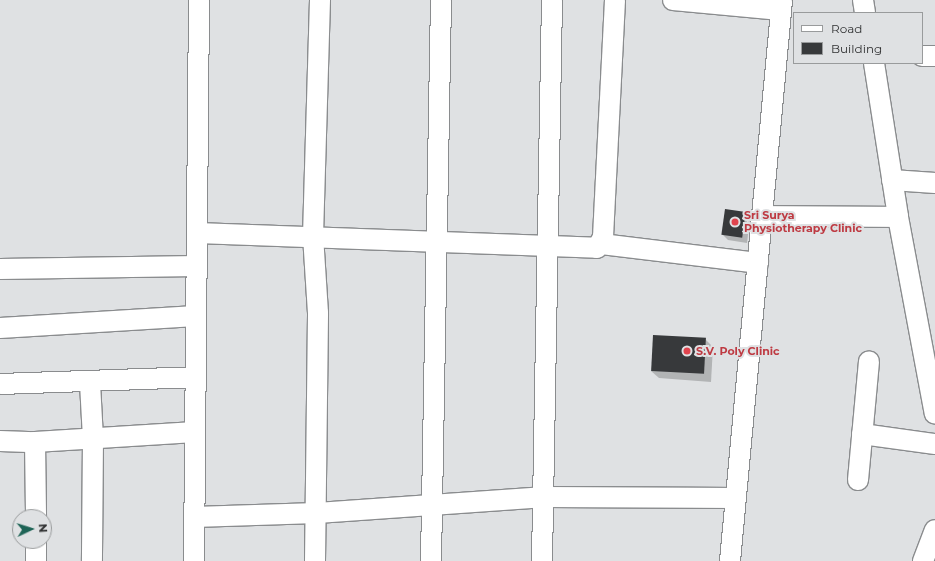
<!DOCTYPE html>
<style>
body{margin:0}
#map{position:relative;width:935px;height:561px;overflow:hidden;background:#dfe1e3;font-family:Montserrat,sans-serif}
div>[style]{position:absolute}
.shadow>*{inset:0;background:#0003}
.building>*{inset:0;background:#37393b;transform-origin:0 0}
.roads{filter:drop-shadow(1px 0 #8a8c8e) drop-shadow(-1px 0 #8a8c8e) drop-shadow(0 1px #8a8c8e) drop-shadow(0 -1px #8a8c8e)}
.minor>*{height:20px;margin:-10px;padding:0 10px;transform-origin:10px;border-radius:10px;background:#fff}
.dots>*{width:11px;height:11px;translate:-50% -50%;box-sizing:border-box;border:2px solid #dfe1e3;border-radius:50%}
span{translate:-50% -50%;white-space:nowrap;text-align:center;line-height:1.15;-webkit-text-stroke:4px #dfe1e3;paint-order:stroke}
.health-label{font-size:11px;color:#be3a42;font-weight:700}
.left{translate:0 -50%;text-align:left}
.legend{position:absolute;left:793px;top:12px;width:130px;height:52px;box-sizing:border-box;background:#dfe1e3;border:1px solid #999b9c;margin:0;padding:5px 7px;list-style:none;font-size:12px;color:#303132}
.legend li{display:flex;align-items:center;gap:8px;height:20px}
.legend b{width:20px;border:1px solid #999b9c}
.north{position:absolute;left:12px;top:509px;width:40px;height:40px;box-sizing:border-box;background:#dfe1e3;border:1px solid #999b9c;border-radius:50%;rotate:86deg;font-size:11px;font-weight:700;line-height:16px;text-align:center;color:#303132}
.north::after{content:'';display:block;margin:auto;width:14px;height:18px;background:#1e6456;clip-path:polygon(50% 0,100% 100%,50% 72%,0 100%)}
</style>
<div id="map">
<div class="shadow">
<div style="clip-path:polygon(745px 213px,750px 218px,747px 243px,728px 240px,723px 235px)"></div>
<div style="clip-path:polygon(705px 339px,713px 347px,711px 382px,659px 378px,651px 371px)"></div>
</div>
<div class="building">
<div style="left:725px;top:209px;width:21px;height:26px;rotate:8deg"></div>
<div style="left:653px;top:335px;width:53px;height:36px;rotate:3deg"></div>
</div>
<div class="roads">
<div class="minor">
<div style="left:673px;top:0;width:108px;rotate:5.3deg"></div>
<div style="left:863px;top:0;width:13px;rotate:81deg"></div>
<div style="left:922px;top:56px;width:13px"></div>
<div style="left:874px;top:63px;width:156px;rotate:81.1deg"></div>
<div style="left:898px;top:217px;width:200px;rotate:79.4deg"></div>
<div style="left:892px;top:180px;width:43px;rotate:4deg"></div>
<div style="left:762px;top:216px;width:136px;rotate:0.4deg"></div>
<div style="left:197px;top:233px;width:400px;rotate:2.1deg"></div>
<div style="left:597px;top:248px;width:13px;rotate:-61deg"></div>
<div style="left:603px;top:237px;width:237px;rotate:-87.1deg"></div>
<div style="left:601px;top:244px;width:158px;rotate:6.9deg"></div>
<div style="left:0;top:269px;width:197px;rotate:-0.9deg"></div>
<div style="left:0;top:328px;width:196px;rotate:-3.5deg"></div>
<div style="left:90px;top:383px;width:56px;rotate:86.9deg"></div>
<div style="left:93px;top:439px;width:122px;rotate:90.5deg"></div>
<div style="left:0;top:384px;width:196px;rotate:-2deg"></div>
<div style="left:862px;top:434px;width:74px;rotate:7.8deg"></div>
<div style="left:0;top:441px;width:35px;rotate:2deg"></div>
<div style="left:35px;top:442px;width:160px;rotate:-3.6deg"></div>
<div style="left:35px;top:442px;width:75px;rotate:89.2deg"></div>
<div style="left:858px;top:480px;width:119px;rotate:-84.7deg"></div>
<div style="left:194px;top:517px;width:123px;rotate:-1.9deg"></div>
<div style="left:317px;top:513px;width:229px;rotate:-4deg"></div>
<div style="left:545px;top:497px;width:191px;rotate:0.3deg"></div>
<div style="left:36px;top:541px;width:20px;rotate:90deg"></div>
<div style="left:194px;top:561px;width:561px;rotate:-89.49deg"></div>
<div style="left:315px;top:561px;width:248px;rotate:-89.3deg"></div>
<div style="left:318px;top:313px;width:77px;rotate:-93.7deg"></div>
<div style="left:313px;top:236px;width:236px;rotate:-88.3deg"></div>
<div style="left:431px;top:561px;width:561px;rotate:-88.98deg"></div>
<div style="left:542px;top:561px;width:561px;rotate:-88.98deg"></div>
<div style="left:730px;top:561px;width:563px;rotate:-84.7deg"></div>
<div style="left:923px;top:561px;width:33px;rotate:-69deg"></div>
</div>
</div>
<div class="dots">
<div style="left:735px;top:222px;background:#e0444e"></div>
<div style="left:687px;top:351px;background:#e0444e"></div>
</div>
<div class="health-label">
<span class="left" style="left:744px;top:222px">Sri Surya<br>Physiotherapy Clinic</span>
<span class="left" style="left:696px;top:351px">S.V. Poly Clinic</span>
</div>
<ul class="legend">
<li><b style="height:5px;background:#fff"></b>Road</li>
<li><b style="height:11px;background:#37393b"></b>Building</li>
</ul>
<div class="north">N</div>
</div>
